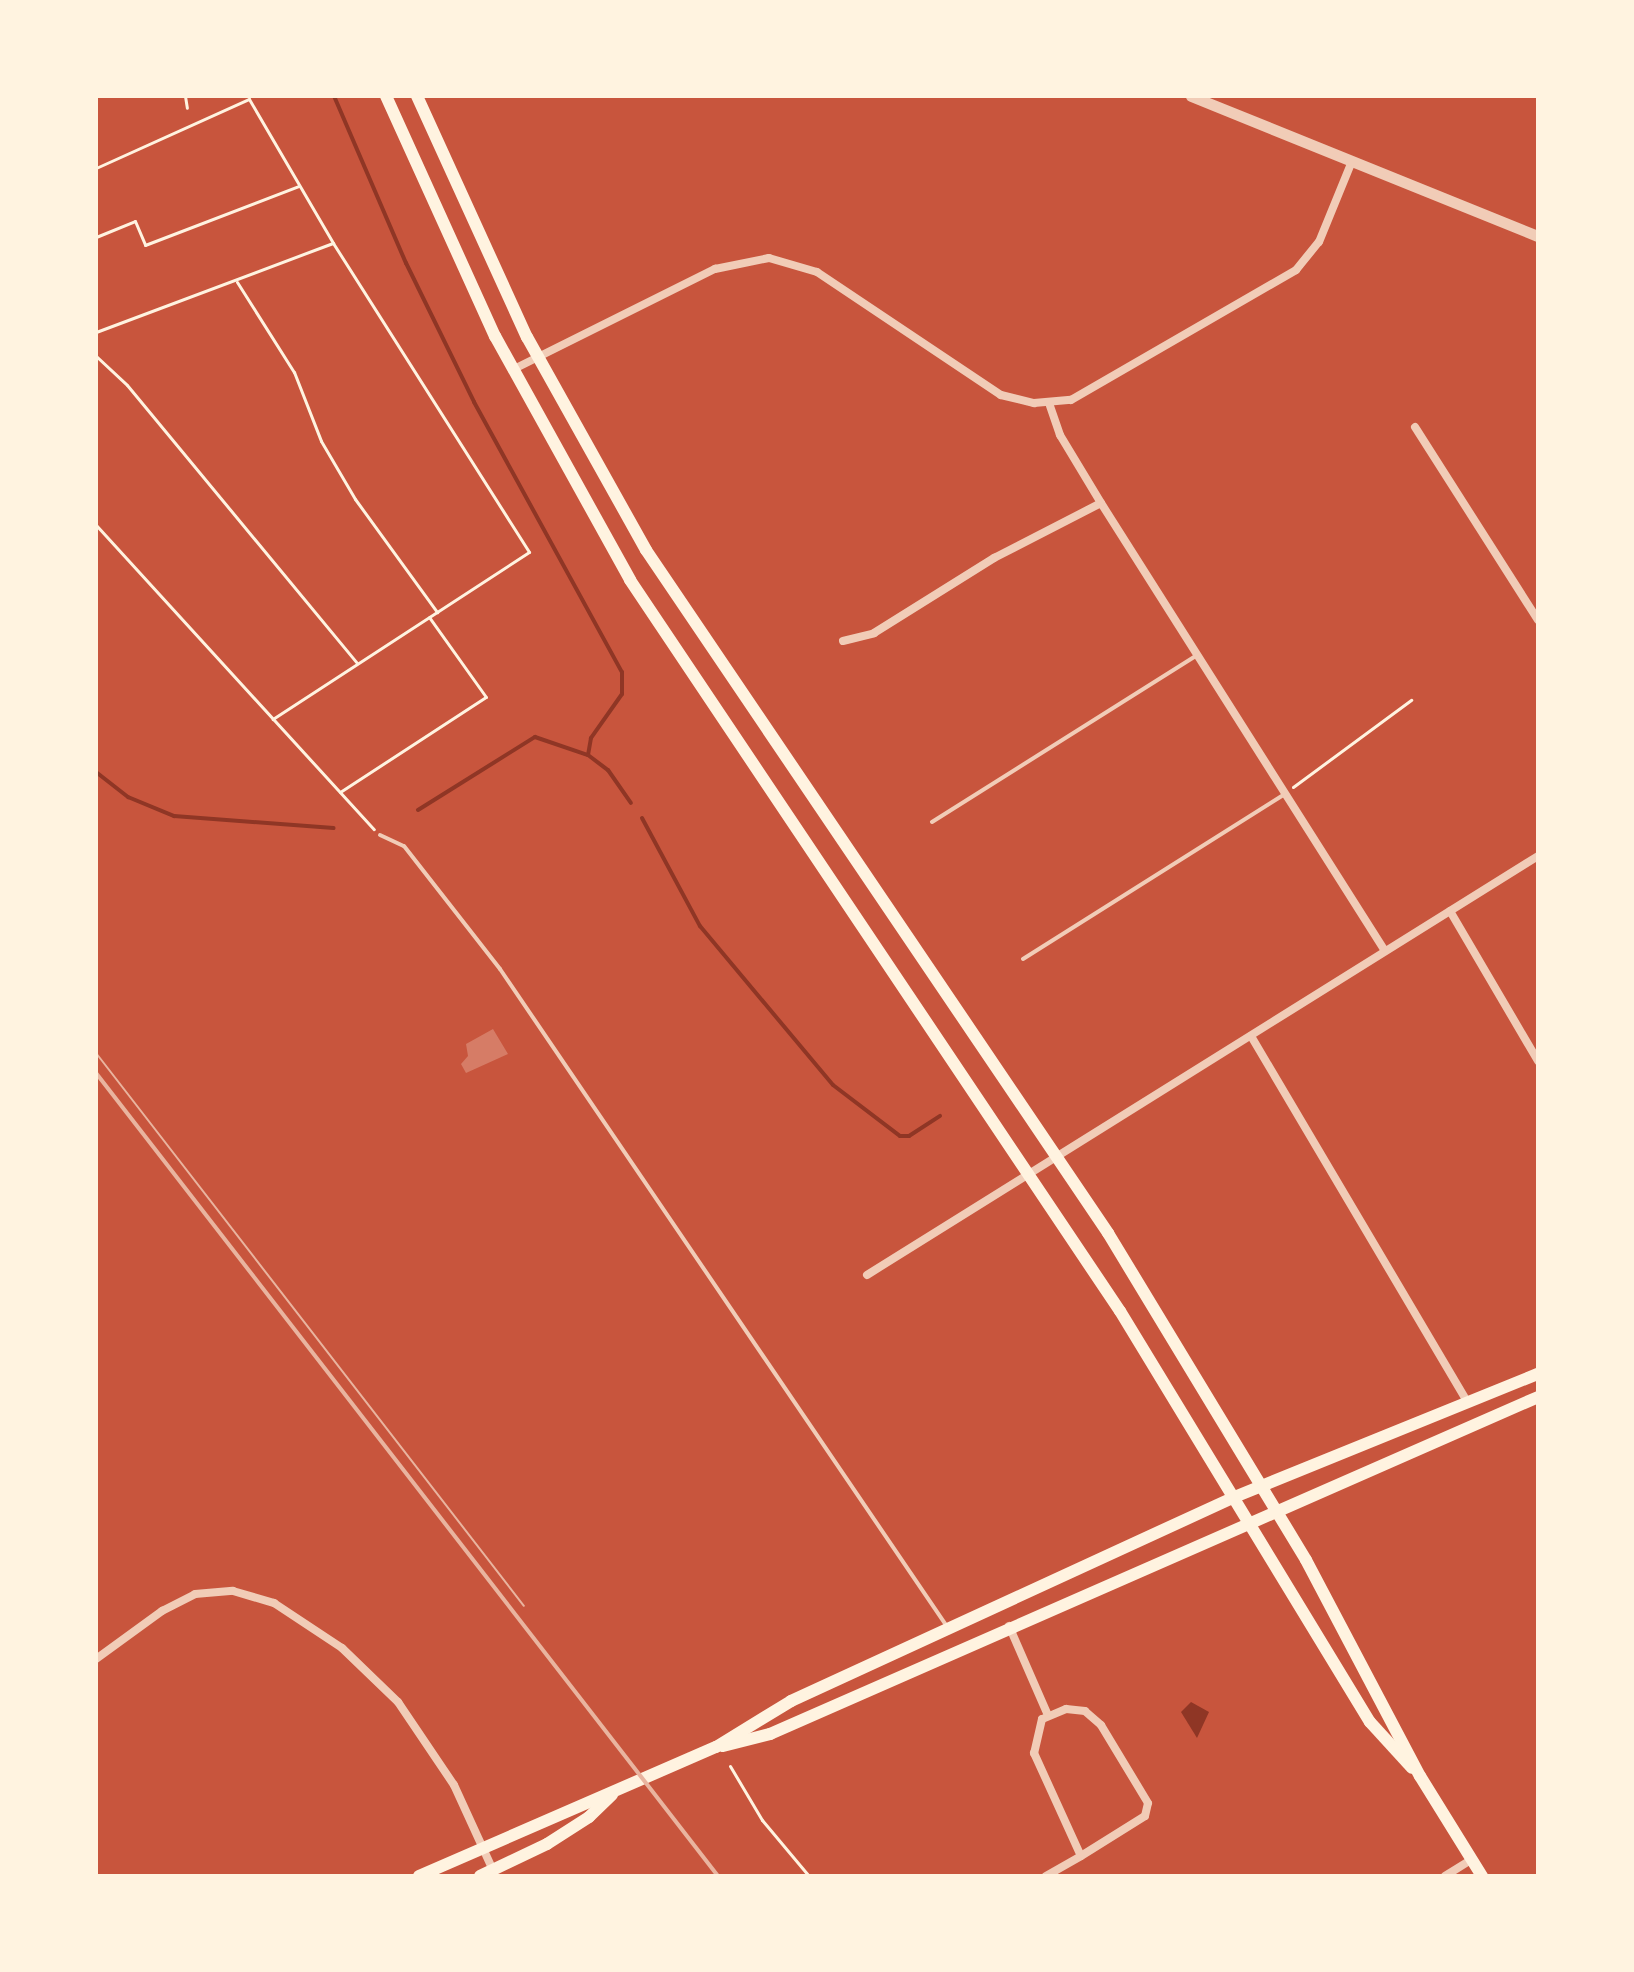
<!DOCTYPE html>
<style>
body{margin:0}
#map{position:relative;width:1634px;height:1972px;overflow:hidden;background:#c8553d;font-family:Overpass,sans-serif}
div>[style]{position:absolute}
.water>*{inset:0;background:#8f3625}
.stream>*{height:4px;margin:-2px;padding:0 2px;transform-origin:2px;border-radius:2px;background:#8f3625}
.building>*{inset:0;background:#d67c66}
.path>*{height:3px;margin:-1.5px;padding:0 1.5px;transform-origin:1.5px;border-radius:1.5px;background:#fff3e0}
.service>*{height:4px;margin:-2px;padding:0 2px;transform-origin:2px;border-radius:2px;background:#f1ccb7}
.minor>*{height:8px;margin:-4px;padding:0 4px;transform-origin:4px;border-radius:4px;background:#f1ccb7}
.tertiary>*{height:11px;margin:-5.5px;padding:0 5.5px;transform-origin:5.5px;border-radius:5.5px;background:#f1ccb7}
.secondary>*{height:12px;margin:-6px;padding:0 6px;transform-origin:6px;border-radius:6px;background:#fff3e0}
.tram>*{height:2px;margin:-1px;padding:0 1px;transform-origin:1px;border-radius:1px;background:#e9b49f}
.rail>*{height:4px;margin:-2px;padding:0 2px;transform-origin:2px;border-radius:2px;background:#e9b49f}
span{translate:-50% -50%;white-space:nowrap;text-align:center;line-height:1.15;-webkit-text-stroke:8px #fff3e0;paint-order:stroke}
.frame{position:absolute;inset:0;border:98px solid #fff3e0;pointer-events:none}
</style>
<div id="map">
<div class="water">
<div style="clip-path:polygon(1191px 1702px,1209px 1712px,1197px 1738px,1181px 1712px)"></div>
</div>
<div class="stream">
<div style="left:334px;top:96px;width:182px;rotate:66.7deg"></div>
<div style="left:406px;top:263px;width:155px;rotate:63.9deg"></div>
<div style="left:474px;top:402px;width:308px;rotate:61.3deg"></div>
<div style="left:622px;top:672px;width:22px;rotate:90deg"></div>
<div style="left:622px;top:694px;width:54px;rotate:125.2deg"></div>
<div style="left:591px;top:738px;width:17px;rotate:100deg"></div>
<div style="left:96px;top:772px;width:41px;rotate:38deg"></div>
<div style="left:128px;top:797px;width:50px;rotate:22.4deg"></div>
<div style="left:174px;top:816px;width:160px;rotate:4.3deg"></div>
<div style="left:418px;top:810px;width:138px;rotate:-32deg"></div>
<div style="left:535px;top:737px;width:56px;rotate:18.8deg"></div>
<div style="left:588px;top:755px;width:25px;rotate:37deg"></div>
<div style="left:608px;top:770px;width:40px;rotate:55.1deg"></div>
<div style="left:642px;top:818px;width:123px;rotate:61.8deg"></div>
<div style="left:700px;top:926px;width:207px;rotate:50.1deg"></div>
<div style="left:833px;top:1085px;width:84px;rotate:37.3deg"></div>
<div style="left:900px;top:1136px;width:9px"></div>
<div style="left:909px;top:1136px;width:37px;rotate:-33deg"></div>
</div>
<div class="building">
<div style="clip-path:polygon(493px 1029px,508px 1054px,466px 1073px,461px 1064px,468px 1056px,466px 1044px)"></div>
</div>
<div class="path">
<div style="left:185px;top:96px;width:12px;rotate:81deg"></div>
<div style="left:96px;top:168px;width:168px;rotate:-24.3deg"></div>
<div style="left:249px;top:99px;width:167px;rotate:59.7deg"></div>
<div style="left:333px;top:243px;width:366px;rotate:57.6deg"></div>
<div style="left:529px;top:552px;width:306px;rotate:146.9deg"></div>
<div style="left:96px;top:237px;width:42px;rotate:-22.3deg"></div>
<div style="left:135px;top:221px;width:26px;rotate:67deg"></div>
<div style="left:145px;top:245px;width:165px;rotate:-21deg"></div>
<div style="left:237px;top:282px;width:107px;rotate:57.7deg"></div>
<div style="left:294px;top:372px;width:74px;rotate:68.6deg"></div>
<div style="left:321px;top:441px;width:67px;rotate:59.6deg"></div>
<div style="left:355px;top:499px;width:140px;rotate:54deg"></div>
<div style="left:96px;top:332px;width:253px;rotate:-20.6deg"></div>
<div style="left:96px;top:356px;width:42px;rotate:43.1deg"></div>
<div style="left:127px;top:385px;width:361px;rotate:50.4deg"></div>
<div style="left:96px;top:525px;width:412px;rotate:47.6deg"></div>
<div style="left:1293px;top:787px;width:147px;rotate:-36.4deg"></div>
<div style="left:340px;top:792px;width:174px;rotate:-33.1deg"></div>
<div style="left:486px;top:697px;width:98px;rotate:-125.5deg"></div>
<div style="left:730px;top:1766px;width:63px;rotate:59.3deg"></div>
<div style="left:762px;top:1820px;width:73px;rotate:50deg"></div>
</div>
<div class="service">
<div style="left:932px;top:822px;width:313px;rotate:-32.2deg"></div>
<div style="left:380px;top:835px;width:26px;rotate:25deg"></div>
<div style="left:404px;top:846px;width:156px;rotate:52deg"></div>
<div style="left:500px;top:969px;width:797px;rotate:55.79deg"></div>
<div style="left:1023px;top:959px;width:310px;rotate:-32.2deg"></div>
</div>
<div class="minor">
<div style="left:512px;top:370px;width:227px;rotate:-26.5deg"></div>
<div style="left:715px;top:269px;width:55px;rotate:-11.5deg"></div>
<div style="left:769px;top:258px;width:50px;rotate:16.3deg"></div>
<div style="left:817px;top:272px;width:221px;rotate:33.8deg"></div>
<div style="left:1001px;top:395px;width:34px;rotate:14deg"></div>
<div style="left:1034px;top:403px;width:37px;rotate:-5deg"></div>
<div style="left:1071px;top:400px;width:260px;rotate:-30deg"></div>
<div style="left:1296px;top:270px;width:36px;rotate:-51deg"></div>
<div style="left:1319px;top:242px;width:87px;rotate:-67.8deg"></div>
<div style="left:1049px;top:403px;width:34px;rotate:71deg"></div>
<div style="left:1060px;top:435px;width:79px;rotate:58.9deg"></div>
<div style="left:1101px;top:503px;width:530px;rotate:57.63deg"></div>
<div style="left:1415px;top:427px;width:229px;rotate:57.5deg"></div>
<div style="left:843px;top:641px;width:32px;rotate:-14deg"></div>
<div style="left:874px;top:633px;width:142px;rotate:-32deg"></div>
<div style="left:994px;top:558px;width:120px;rotate:-27.2deg"></div>
<div style="left:1450px;top:911px;width:174px;rotate:59.6deg"></div>
<div style="left:1251px;top:1036px;width:426px;rotate:59.4deg"></div>
<div style="left:867px;top:1275px;width:791px;rotate:-31.98deg"></div>
<div style="left:1009px;top:1626px;width:95px;rotate:66.4deg"></div>
<div style="left:96px;top:1659px;width:82px;rotate:-36deg"></div>
<div style="left:162px;top:1611px;width:37px;rotate:-27deg"></div>
<div style="left:195px;top:1594px;width:38px;rotate:-5deg"></div>
<div style="left:233px;top:1591px;width:43px;rotate:16.3deg"></div>
<div style="left:274px;top:1603px;width:82px;rotate:33.5deg"></div>
<div style="left:342px;top:1648px;width:78px;rotate:44deg"></div>
<div style="left:398px;top:1702px;width:100px;rotate:56deg"></div>
<div style="left:454px;top:1785px;width:94px;rotate:65.4deg"></div>
<div style="left:1046px;top:1876px;width:40px;rotate:-29.7deg"></div>
<div style="left:1081px;top:1856px;width:75px;rotate:-32deg"></div>
<div style="left:1145px;top:1816px;width:13px;rotate:-77deg"></div>
<div style="left:1148px;top:1803px;width:91px;rotate:-121.1deg"></div>
<div style="left:1101px;top:1725px;width:21px;rotate:-139deg"></div>
<div style="left:1085px;top:1711px;width:19px;rotate:-174deg"></div>
<div style="left:1066px;top:1709px;width:26px;rotate:157deg"></div>
<div style="left:1042px;top:1719px;width:35px;rotate:103deg"></div>
<div style="left:1034px;top:1753px;width:113px;rotate:65.5deg"></div>
<div style="left:1445px;top:1876px;width:32px;rotate:-32deg"></div>
</div>
<div class="tertiary">
<div style="left:1191px;top:96px;width:374px;rotate:22deg"></div>
</div>
<div class="secondary">
<div style="left:386px;top:96px;width:264px;rotate:65.6deg"></div>
<div style="left:495px;top:336px;width:279px;rotate:61deg"></div>
<div style="left:630px;top:580px;width:880px;rotate:56.17deg"></div>
<div style="left:1120px;top:1311px;width:481px;rotate:58.7deg"></div>
<div style="left:1370px;top:1722px;width:62px;rotate:47.6deg"></div>
<div style="left:417px;top:96px;width:265px;rotate:65.5deg"></div>
<div style="left:527px;top:337px;width:244px;rotate:60.8deg"></div>
<div style="left:646px;top:550px;width:825px;rotate:55.92deg"></div>
<div style="left:1108px;top:1233px;width:382px;rotate:58.8deg"></div>
<div style="left:1306px;top:1560px;width:244px;rotate:62.2deg"></div>
<div style="left:1420px;top:1776px;width:118px;rotate:58.2deg"></div>
<div style="left:723px;top:1746px;width:49px;rotate:-14.3deg"></div>
<div style="left:770px;top:1734px;width:839px;rotate:-23.69deg"></div>
<div style="left:419px;top:1876px;width:324px;rotate:-23.5deg"></div>
<div style="left:716px;top:1747px;width:88px;rotate:-31.5deg"></div>
<div style="left:791px;top:1701px;width:485px;rotate:-24.7deg"></div>
<div style="left:1232px;top:1498px;width:330px;rotate:-22.1deg"></div>
<div style="left:480px;top:1876px;width:74px;rotate:-25.5deg"></div>
<div style="left:547px;top:1844px;width:50px;rotate:-32.7deg"></div>
<div style="left:589px;top:1817px;width:32px;rotate:-44deg"></div>
</div>
<div class="tram">
<div style="left:96px;top:1053px;width:699px;rotate:52.26deg"></div>
</div>
<div class="rail">
<div style="left:96px;top:1073px;width:1016px;rotate:52.24deg"></div>
</div>
<div class="frame"></div>
</div>
